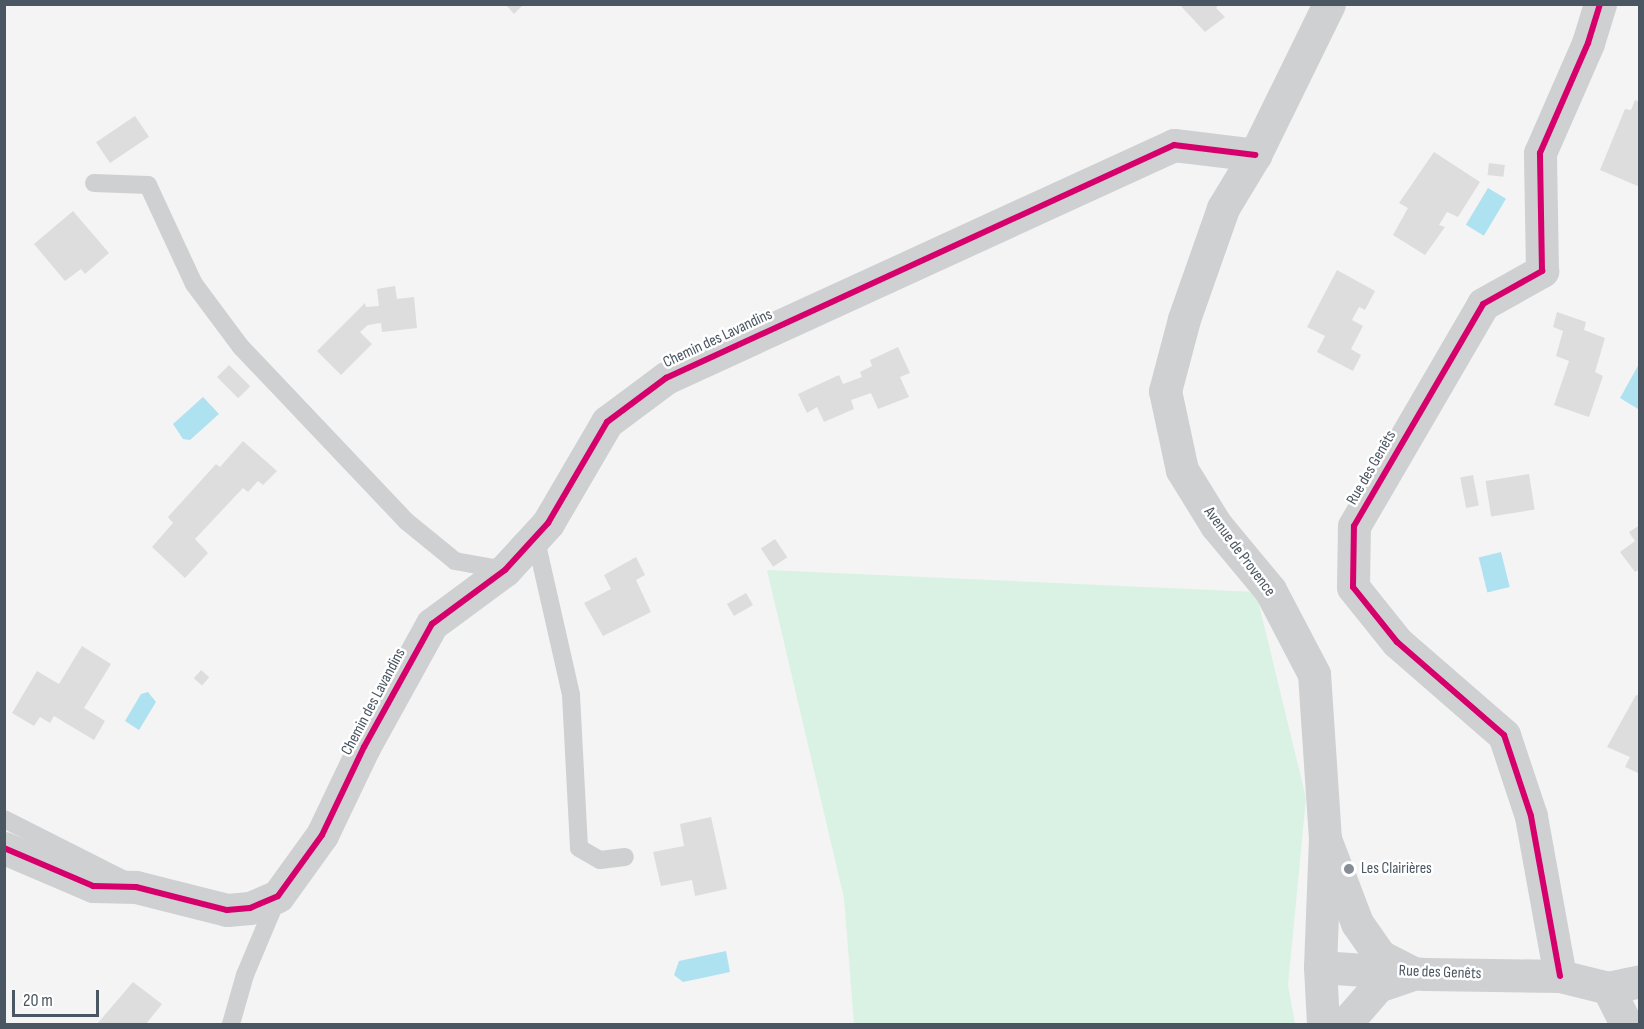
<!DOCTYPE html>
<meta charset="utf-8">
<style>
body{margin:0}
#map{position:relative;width:1644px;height:1029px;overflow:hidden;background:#f4f4f4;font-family:"Sofia Sans Condensed",sans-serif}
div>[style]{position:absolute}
.green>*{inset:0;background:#d9f2e3}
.water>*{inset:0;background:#aee2f0;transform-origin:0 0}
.building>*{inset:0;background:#ddddde;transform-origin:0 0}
.service>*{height:18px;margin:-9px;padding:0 9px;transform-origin:9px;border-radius:9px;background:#ced0d2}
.minor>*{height:33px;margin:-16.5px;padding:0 16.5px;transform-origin:16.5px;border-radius:16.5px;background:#ced0d2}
.tertiary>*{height:33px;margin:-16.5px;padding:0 16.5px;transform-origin:16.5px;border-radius:16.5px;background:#ced0d2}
.cycleway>*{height:6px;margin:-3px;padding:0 3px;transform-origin:3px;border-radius:3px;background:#d6006c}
.dots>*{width:16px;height:16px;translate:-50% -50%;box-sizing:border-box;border:3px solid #fff;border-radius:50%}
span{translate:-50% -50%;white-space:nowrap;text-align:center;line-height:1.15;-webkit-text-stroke:5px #fff;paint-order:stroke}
.street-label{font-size:16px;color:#4a5661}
.poi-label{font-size:16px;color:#4a5661}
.left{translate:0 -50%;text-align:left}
.frame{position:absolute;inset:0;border:6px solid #4a5661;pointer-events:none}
.scale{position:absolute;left:12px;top:990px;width:87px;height:27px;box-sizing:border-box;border:3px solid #4a5661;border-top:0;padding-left:8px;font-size:18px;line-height:21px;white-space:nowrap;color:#4a5661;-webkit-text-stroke:4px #fff;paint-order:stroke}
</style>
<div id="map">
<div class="green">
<div style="clip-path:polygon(767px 570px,1256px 592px,1306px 798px,1288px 985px,1295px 1024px,854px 1024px,844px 898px)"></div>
</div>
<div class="water">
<div style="left:1488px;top:188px;width:21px;height:43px;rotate:31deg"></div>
<div style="clip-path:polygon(1639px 364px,1640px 406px,1638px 409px,1620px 398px)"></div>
<div style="clip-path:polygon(203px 397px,219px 414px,190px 440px,183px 439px,173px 424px)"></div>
<div style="left:1501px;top:552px;width:36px;height:23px;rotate:76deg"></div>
<div style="clip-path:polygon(148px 692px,156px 702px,139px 730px,125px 721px,141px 694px)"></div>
<div style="clip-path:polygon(726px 951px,730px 972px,683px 982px,674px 975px,679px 961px)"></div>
</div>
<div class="building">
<div style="clip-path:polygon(505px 4px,524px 4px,514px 14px)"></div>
<div style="clip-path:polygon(1179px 4px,1219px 4px,1216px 8px,1225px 17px,1205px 32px)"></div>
<div style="clip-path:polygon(1635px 100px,1640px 102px,1640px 187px,1600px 170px,1625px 109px,1631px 110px)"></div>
<div style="left:135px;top:116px;width:25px;height:47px;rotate:56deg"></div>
<div style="clip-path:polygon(1434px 152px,1480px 182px,1458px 217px,1447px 212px,1439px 225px,1445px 227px,1425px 255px,1393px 235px,1408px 208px,1399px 203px)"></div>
<div style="left:1489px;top:163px;width:16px;height:12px;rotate:7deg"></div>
<div style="clip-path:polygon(73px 211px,109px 253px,85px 274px,81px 269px,65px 281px,34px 244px)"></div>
<div style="clip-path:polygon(1337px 270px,1375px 291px,1365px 310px,1359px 307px,1352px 320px,1363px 326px,1351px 349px,1361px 355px,1353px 371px,1317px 352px,1325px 336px,1307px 327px)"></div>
<div style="clip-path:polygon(395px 286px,397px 299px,414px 297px,417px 328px,382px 332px,381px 323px,368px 325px,360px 332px,372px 344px,341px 375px,317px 351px,365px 303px,366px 307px,379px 306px,377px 289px)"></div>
<div style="clip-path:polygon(1557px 312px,1586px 322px,1584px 330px,1605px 338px,1595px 372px,1603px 376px,1589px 417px,1554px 405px,1569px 361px,1556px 356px,1563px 331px,1553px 327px)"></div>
<div style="clip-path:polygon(898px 347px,910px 373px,900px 377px,909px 397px,878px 409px,871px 393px,851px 400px,854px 409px,824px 422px,817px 407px,807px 413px,798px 394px,839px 375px,843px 384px,862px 377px,860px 372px,872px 366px,870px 360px)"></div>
<div style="left:229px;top:365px;width:30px;height:17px;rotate:45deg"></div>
<div style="clip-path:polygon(243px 441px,277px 471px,263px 485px,258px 481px,248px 492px,243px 488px,195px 539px,208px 553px,185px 578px,152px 547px,173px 523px,168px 517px,216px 464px,220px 467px)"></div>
<div style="left:1529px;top:474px;width:36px;height:44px;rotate:81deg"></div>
<div style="left:1473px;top:475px;width:31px;height:13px;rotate:79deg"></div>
<div style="clip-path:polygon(1640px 525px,1640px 569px,1635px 572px,1620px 552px,1635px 541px,1629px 532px)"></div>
<div style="left:775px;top:539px;width:22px;height:17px;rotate:56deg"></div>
<div style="clip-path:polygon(636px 557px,645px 575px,636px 580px,651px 612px,603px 636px,584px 603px,611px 589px,604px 575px)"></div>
<div style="left:746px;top:593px;width:14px;height:22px;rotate:60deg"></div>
<div style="clip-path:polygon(82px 646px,111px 664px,84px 708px,105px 721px,94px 740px,54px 716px,50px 723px,40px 717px,34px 726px,12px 713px,37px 671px,59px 684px)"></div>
<div style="left:201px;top:670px;width:11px;height:11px;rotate:41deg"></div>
<div style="clip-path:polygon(1636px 695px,1640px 696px,1640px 774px,1625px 767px,1630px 757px,1607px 747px)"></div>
<div style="clip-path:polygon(711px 817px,727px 889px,695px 896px,692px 880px,661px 886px,653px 852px,684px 846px,680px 824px)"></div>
<div style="clip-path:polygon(133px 982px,162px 1004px,146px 1024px,97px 1024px)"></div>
</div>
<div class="service">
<div style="left:94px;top:183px;width:54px;rotate:2.1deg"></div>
<div style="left:148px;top:185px;width:109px;rotate:65.1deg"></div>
<div style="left:194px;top:284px;width:79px;rotate:53.3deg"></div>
<div style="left:241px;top:347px;width:240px;rotate:46.5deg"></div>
<div style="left:406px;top:521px;width:63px;rotate:39.2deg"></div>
<div style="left:455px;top:561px;width:51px;rotate:10.2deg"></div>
<div style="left:535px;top:536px;width:163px;rotate:77.2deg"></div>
<div style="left:571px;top:695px;width:153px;rotate:87deg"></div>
<div style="left:579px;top:848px;width:24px;rotate:30deg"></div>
<div style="left:600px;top:860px;width:25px;rotate:-7deg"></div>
<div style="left:4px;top:819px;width:138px;rotate:26.8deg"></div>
<div style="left:231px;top:1024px;width:51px;rotate:-74.1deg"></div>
<div style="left:245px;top:975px;width:86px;rotate:-67.3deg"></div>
</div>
<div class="minor">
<div style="left:1325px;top:839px;width:90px;rotate:69.1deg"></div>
<div style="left:1357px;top:923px;width:40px;rotate:55.1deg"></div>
<div style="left:1380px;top:956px;width:34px;rotate:27deg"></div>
<div style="left:4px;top:848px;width:97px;rotate:23.1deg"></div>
<div style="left:93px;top:886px;width:43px;rotate:1.3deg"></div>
<div style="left:136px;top:887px;width:94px;rotate:14.2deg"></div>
<div style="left:227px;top:910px;width:23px;rotate:-5deg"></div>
<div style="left:250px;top:908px;width:30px;rotate:-23deg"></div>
<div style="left:278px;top:896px;width:75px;rotate:-54.2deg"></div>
<div style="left:322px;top:835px;width:98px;rotate:-64.5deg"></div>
<div style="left:364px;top:747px;width:141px;rotate:-61.1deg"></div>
<div style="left:432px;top:624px;width:91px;rotate:-36.5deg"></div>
<div style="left:505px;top:570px;width:64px;rotate:-47.5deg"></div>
<div style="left:548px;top:523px;width:117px;rotate:-59.7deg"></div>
<div style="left:607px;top:422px;width:74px;rotate:-36.7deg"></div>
<div style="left:666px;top:378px;width:559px;rotate:-24.64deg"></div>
<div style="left:1174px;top:145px;width:82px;rotate:7deg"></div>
<div style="left:1320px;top:967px;width:105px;rotate:3.8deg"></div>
<div style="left:1425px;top:974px;width:135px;rotate:0.8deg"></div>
<div style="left:1560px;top:976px;width:49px;rotate:14deg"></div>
<div style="left:1608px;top:988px;width:33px;rotate:-12deg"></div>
<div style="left:1560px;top:976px;width:163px;rotate:-100.3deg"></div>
<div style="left:1531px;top:816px;width:85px;rotate:-108.4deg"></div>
<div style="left:1504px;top:735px;width:142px;rotate:-139deg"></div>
<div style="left:1397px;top:642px;width:70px;rotate:-128.7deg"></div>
<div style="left:1353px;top:587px;width:61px;rotate:-89.1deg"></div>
<div style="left:1354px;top:526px;width:257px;rotate:-59.8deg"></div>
<div style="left:1483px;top:304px;width:68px;rotate:-29.2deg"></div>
<div style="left:1542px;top:271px;width:118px;rotate:-91deg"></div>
<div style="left:1540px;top:153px;width:120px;rotate:-66.4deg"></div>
<div style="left:1588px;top:43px;width:41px;rotate:-72.9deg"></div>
<div style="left:1608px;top:988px;width:40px;rotate:63.4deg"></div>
<div style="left:1345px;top:1024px;width:50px;rotate:-49deg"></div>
<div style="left:1378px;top:986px;width:34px;rotate:-19deg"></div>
</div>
<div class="tertiary">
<div style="left:1323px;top:1024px;width:57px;rotate:-93deg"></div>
<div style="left:1320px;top:967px;width:128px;rotate:-87.8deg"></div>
<div style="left:1325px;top:839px;width:165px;rotate:-93.8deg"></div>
<div style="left:1314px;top:674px;width:95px;rotate:-117.6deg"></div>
<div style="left:1270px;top:590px;width:85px;rotate:-129.7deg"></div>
<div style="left:1216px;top:525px;width:65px;rotate:-121.7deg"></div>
<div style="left:1182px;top:470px;width:81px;rotate:-102.1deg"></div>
<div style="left:1165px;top:391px;width:74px;rotate:-75.2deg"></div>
<div style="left:1184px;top:319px;width:118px;rotate:-70.6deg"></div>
<div style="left:1223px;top:208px;width:62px;rotate:-58.9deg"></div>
<div style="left:1255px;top:155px;width:168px;rotate:-63.9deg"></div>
</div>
<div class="cycleway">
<div style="left:4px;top:848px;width:97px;rotate:23.1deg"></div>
<div style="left:93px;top:886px;width:43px;rotate:1.3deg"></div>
<div style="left:136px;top:887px;width:94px;rotate:14.2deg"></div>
<div style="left:227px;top:910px;width:23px;rotate:-5deg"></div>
<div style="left:250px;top:908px;width:30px;rotate:-23deg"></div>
<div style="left:278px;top:896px;width:75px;rotate:-54.2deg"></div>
<div style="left:322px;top:835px;width:98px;rotate:-64.5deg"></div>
<div style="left:364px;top:747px;width:141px;rotate:-61.1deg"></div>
<div style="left:432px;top:624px;width:91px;rotate:-36.5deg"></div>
<div style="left:505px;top:570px;width:64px;rotate:-47.5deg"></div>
<div style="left:548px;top:523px;width:117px;rotate:-59.7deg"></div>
<div style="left:607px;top:422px;width:74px;rotate:-36.7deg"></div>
<div style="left:666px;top:378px;width:559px;rotate:-24.64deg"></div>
<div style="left:1174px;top:145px;width:82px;rotate:7deg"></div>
<div style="left:1560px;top:976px;width:163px;rotate:-100.3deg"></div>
<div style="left:1531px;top:816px;width:85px;rotate:-108.4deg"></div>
<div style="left:1504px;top:735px;width:142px;rotate:-139deg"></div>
<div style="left:1397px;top:642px;width:70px;rotate:-128.7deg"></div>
<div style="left:1353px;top:587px;width:61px;rotate:-89.1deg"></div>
<div style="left:1354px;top:526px;width:257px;rotate:-59.8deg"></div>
<div style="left:1483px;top:304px;width:68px;rotate:-29.2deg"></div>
<div style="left:1542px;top:271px;width:118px;rotate:-91deg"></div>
<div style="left:1540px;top:153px;width:120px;rotate:-66.4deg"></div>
<div style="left:1588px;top:43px;width:41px;rotate:-72.9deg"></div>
</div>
<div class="dots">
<div style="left:1349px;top:869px;background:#868d94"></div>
</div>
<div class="street-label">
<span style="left:718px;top:339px;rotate:-25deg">Chemin des Lavandins</span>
<span style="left:1372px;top:468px;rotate:-60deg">Rue des Genêts</span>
<span style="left:1239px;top:552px;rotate:53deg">Avenue de Provence</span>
<span style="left:374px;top:702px;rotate:-62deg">Chemin des Lavandins</span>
<span style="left:1440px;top:973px;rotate:2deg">Rue des Genêts</span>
</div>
<div class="poi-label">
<span class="left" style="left:1361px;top:869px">Les Clairières</span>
</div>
<div class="frame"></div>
<div class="scale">20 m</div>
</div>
